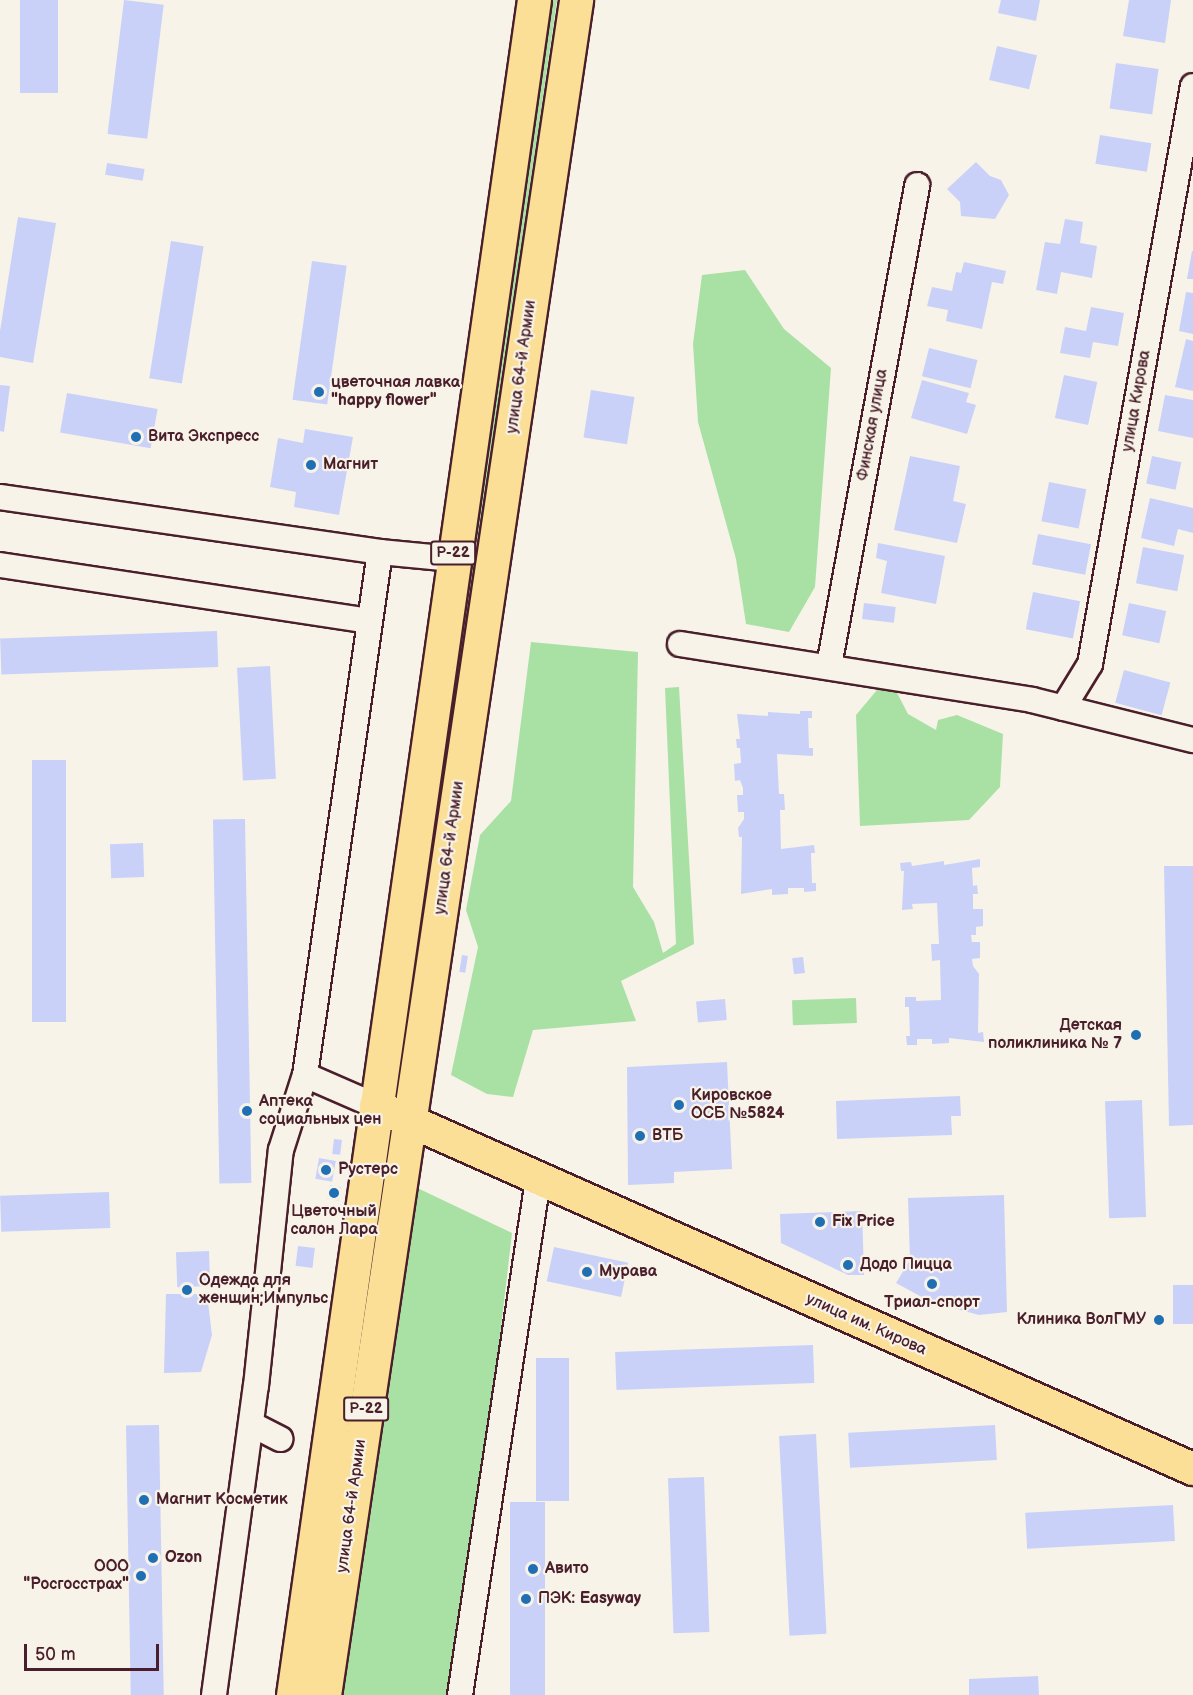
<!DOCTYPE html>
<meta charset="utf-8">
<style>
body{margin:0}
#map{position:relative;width:1193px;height:1695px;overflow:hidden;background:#f7f3e8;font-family:"Balsamiq Sans",sans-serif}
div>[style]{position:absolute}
.green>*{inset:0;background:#a9e1a5;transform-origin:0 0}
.building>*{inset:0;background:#cad1f9;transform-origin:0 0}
.roads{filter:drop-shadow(2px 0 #4a1f2b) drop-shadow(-2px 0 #4a1f2b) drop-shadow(0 2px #4a1f2b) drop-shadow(0 -2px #4a1f2b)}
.minor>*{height:24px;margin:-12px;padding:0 12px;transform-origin:12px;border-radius:12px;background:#f7f3e8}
.major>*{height:32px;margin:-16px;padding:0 16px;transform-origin:16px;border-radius:16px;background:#fbdf96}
.highway>*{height:33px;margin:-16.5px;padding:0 16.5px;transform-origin:16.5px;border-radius:16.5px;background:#fbdf96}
.dots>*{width:16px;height:16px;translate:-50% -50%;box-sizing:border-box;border:3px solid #f7f3e8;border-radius:50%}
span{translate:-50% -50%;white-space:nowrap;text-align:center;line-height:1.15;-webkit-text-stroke:4.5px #f7f3e8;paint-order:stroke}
.shield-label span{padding:2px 4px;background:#f7f3e8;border:2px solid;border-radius:4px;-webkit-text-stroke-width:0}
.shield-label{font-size:15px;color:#4a1f2b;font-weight:700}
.street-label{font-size:16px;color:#4a1f2b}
.poi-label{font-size:16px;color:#4a1f2b;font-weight:700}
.left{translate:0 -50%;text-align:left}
.right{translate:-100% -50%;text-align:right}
.scale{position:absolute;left:24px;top:1644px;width:135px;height:27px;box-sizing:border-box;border:3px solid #4a1f2b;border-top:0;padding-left:8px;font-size:18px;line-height:21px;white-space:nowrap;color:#4a1f2b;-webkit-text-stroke:4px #f7f3e8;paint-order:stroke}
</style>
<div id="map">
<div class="green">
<div style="clip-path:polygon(544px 0,557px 0,400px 1086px,393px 1092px)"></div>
<div style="clip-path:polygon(745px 270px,784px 329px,831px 368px,815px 587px,789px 632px,746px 624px,736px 559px,698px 422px,693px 344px,702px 275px)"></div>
<div style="clip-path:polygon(531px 642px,638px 652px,633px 887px,654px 922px,663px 953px,676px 944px,665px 688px,679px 687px,694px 944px,621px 981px,636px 1021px,533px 1030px,513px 1097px,487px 1094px,451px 1075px,478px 947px,466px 910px,480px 835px,511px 801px)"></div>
<div style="clip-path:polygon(895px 689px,908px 714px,936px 730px,938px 720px,957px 715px,1003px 734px,1000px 787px,969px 820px,860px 826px,856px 715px,877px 690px)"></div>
<div style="left:856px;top:998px;width:25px;height:64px;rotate:88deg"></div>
<div style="clip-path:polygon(411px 1185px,512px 1233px,491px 1413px,447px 1695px,339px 1695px)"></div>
</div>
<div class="building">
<div style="left:20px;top:0;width:38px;height:93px"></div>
<div style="left:124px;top:0;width:40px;height:135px;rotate:7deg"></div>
<div style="clip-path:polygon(1001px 0,1040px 0,1036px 21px,998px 13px)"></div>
<div style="clip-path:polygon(1129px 0,1171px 0,1165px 43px,1123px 36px)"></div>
<div style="left:997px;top:46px;width:41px;height:35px;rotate:13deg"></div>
<div style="left:1116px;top:63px;width:43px;height:46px;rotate:8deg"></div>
<div style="left:1100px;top:135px;width:52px;height:29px;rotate:9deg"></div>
<div style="clip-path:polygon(976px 162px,990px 176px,1001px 180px,1009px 195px,995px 219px,961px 216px,960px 202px,947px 189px)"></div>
<div style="left:107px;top:163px;width:38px;height:12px;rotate:9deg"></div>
<div style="clip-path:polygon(18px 217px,56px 223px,33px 363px,0 357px,0 331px)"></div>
<div style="clip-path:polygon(1065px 219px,1083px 222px,1080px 243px,1097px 246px,1092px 278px,1061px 272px,1057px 294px,1036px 290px,1045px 242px,1060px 244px)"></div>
<div style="left:171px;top:241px;width:33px;height:139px;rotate:9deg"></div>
<div style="clip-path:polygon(1192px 251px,1193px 251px,1193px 279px,1187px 279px)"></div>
<div style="left:312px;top:261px;width:35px;height:140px;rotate:8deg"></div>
<div style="clip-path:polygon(964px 262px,1006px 271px,1003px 284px,992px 282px,982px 329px,946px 321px,948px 310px,927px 306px,932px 287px,952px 291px,956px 272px,961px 273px)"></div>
<div style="clip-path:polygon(1186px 292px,1193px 293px,1193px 334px,1179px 331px)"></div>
<div style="clip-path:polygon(1091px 307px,1124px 313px,1118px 346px,1093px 342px,1090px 358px,1060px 353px,1065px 327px,1086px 331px)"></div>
<div style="clip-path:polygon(1186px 339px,1193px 341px,1193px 391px,1175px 387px)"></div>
<div style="left:929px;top:348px;width:50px;height:29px;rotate:14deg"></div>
<div style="left:1064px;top:375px;width:34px;height:44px;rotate:12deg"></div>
<div style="clip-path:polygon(922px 380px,969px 393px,966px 402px,976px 405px,967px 434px,911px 418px)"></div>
<div style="clip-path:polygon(0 385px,10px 386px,4px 432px,0 431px)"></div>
<div style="left:591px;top:390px;width:44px;height:48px;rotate:9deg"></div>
<div style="left:67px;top:393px;width:92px;height:40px;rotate:10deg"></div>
<div style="clip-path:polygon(1165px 395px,1193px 400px,1193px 438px,1158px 431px)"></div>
<div style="clip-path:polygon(305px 429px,353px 437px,339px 515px,294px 507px,296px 492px,270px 487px,278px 438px,303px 443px)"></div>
<div style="clip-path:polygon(910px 456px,960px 466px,953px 501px,966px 504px,957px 543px,894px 530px)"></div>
<div style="left:1152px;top:456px;width:30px;height:28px;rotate:12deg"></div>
<div style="left:1049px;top:482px;width:38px;height:40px;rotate:11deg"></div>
<div style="clip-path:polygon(1150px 498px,1193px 508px,1193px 533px,1178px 529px,1174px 546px,1141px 538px)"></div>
<div style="left:1038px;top:534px;width:54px;height:31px;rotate:11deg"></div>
<div style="clip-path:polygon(878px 543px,945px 556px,936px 604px,881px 593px,887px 561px,876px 558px)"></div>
<div style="left:1143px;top:547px;width:42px;height:37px;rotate:11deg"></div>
<div style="left:1033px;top:592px;width:48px;height:38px;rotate:11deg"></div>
<div style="left:864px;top:603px;width:32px;height:16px;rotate:7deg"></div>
<div style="left:1129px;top:603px;width:38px;height:33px;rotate:12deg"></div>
<div style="left:217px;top:631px;width:36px;height:217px;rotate:88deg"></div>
<div style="left:270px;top:666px;width:113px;height:33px;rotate:87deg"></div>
<div style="left:1124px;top:670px;width:48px;height:34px;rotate:15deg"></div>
<div style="clip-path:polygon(800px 711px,812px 711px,812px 718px,808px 718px,809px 748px,813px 748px,813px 756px,777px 754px,779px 794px,784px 794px,785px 810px,780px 810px,781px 849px,814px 845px,815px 853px,811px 853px,812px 883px,816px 883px,816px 891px,804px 892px,804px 888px,788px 888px,788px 894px,772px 895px,772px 889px,741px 894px,742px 837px,739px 837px,738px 828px,744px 819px,744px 812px,738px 812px,737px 795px,743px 795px,743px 788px,740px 780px,735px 781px,734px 764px,741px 763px,740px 748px,737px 748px,736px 739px,740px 739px,737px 714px,768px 716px,768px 712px,800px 714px)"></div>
<div style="left:32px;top:760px;width:34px;height:262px"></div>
<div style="left:245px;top:819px;width:364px;height:32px;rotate:89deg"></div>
<div style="left:143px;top:843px;width:34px;height:33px;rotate:88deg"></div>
<div style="clip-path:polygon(980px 859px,980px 867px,972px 868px,973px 886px,977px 885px,978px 894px,973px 894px,973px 909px,983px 909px,983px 926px,976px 927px,976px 935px,971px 935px,972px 942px,980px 942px,980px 958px,972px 959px,973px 966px,979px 974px,978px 1033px,983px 1032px,984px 1042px,949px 1038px,949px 1043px,932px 1044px,932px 1039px,917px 1039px,917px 1045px,907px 1045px,906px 1036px,910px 1036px,909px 1007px,905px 1007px,905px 997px,916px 997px,916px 1001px,941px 1000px,940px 960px,932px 961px,931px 944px,939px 944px,937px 903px,912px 904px,913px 909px,902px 910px,904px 871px,901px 871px,900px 863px,911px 862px,912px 866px,944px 861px,944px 865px)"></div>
<div style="clip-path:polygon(1164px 866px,1193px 866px,1193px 1125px,1169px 1126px)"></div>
<div style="left:462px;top:955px;width:6px;height:17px;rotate:9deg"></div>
<div style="left:803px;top:957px;width:16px;height:11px;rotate:83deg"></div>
<div style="left:725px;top:999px;width:21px;height:29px;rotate:85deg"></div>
<div style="clip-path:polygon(727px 1062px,732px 1169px,674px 1172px,674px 1183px,628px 1185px,627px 1067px)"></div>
<div style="clip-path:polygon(960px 1096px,961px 1116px,951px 1116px,952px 1135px,837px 1139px,836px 1101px)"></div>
<div style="left:1142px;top:1100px;width:117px;height:37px;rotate:88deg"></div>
<div style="left:334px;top:1139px;width:8px;height:15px;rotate:7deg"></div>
<div style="left:319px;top:1158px;width:17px;height:21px;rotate:10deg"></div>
<div style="left:330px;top:1185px;width:11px;height:14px;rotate:10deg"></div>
<div style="left:109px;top:1192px;width:36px;height:109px;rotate:88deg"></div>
<div style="clip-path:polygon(1004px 1195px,1007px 1312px,979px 1315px,931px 1302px,896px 1283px,910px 1260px,908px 1198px)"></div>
<div style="clip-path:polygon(862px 1211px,864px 1275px,848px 1275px,781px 1243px,780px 1214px)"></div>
<div style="left:298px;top:1246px;width:17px;height:20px;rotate:7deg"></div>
<div style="left:554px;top:1247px;width:76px;height:35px;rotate:12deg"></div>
<div style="left:209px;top:1251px;width:35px;height:33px;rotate:88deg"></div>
<div style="left:1173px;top:1285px;width:20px;height:39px"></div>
<div style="clip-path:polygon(166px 1294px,207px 1294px,212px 1335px,201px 1372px,164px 1373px)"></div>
<div style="left:813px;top:1345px;width:38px;height:198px;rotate:88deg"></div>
<div style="left:536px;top:1358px;width:33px;height:143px"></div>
<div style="left:159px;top:1425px;width:270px;height:33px;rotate:89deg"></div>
<div style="left:995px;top:1425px;width:35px;height:147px;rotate:87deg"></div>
<div style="left:816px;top:1434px;width:200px;height:37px;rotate:87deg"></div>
<div style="left:704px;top:1477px;width:155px;height:36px;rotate:88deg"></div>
<div style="left:510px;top:1502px;width:35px;height:193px"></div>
<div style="left:1173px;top:1505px;width:36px;height:148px;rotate:87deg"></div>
<div style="clip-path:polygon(1038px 1676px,1039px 1695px,969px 1695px,969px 1679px)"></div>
</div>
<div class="roads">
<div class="minor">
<div style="left:0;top:497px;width:384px;rotate:8.2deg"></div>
<div style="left:380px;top:552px;width:73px;rotate:5.5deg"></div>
<div style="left:0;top:565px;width:373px;rotate:8.6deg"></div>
<div style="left:680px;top:644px;width:356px;rotate:9deg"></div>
<div style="left:1032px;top:700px;width:166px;rotate:14deg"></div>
<div style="left:829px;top:666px;width:489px;rotate:-79.6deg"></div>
<div style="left:1063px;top:708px;width:52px;rotate:-58.5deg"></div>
<div style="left:1090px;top:664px;width:587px;rotate:-79.9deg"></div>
<div style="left:305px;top:1075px;width:528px;rotate:-81.84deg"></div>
<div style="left:251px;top:1424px;width:33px;rotate:27deg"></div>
<div style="left:214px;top:1695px;width:312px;rotate:-82.3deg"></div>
<div style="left:256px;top:1386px;width:237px;rotate:-84deg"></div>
<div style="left:281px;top:1150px;width:79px;rotate:-72.3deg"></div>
<div style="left:305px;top:1075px;width:77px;rotate:23.6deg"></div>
<div style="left:460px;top:1695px;width:521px;rotate:-81.39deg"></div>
</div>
<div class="major">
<div style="left:376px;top:1106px;width:894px;rotate:23.96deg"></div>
</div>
<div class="highway">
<div style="left:293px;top:1695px;width:1712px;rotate:-81.91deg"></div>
<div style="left:324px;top:1695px;width:1714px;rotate:-81.54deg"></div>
</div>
</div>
<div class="dots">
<div style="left:319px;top:392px;background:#1f6fb2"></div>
<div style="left:136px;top:437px;background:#1f6fb2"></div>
<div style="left:311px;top:465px;background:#1f6fb2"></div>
<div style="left:1136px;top:1035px;background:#1f6fb2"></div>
<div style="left:679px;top:1105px;background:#1f6fb2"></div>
<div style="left:247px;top:1111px;background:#1f6fb2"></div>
<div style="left:640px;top:1136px;background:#1f6fb2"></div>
<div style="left:326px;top:1170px;background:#1f6fb2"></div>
<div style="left:334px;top:1193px;background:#1f6fb2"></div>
<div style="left:820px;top:1222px;background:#1f6fb2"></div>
<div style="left:848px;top:1265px;background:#1f6fb2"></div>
<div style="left:587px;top:1272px;background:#1f6fb2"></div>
<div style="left:932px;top:1284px;background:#1f6fb2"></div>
<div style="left:187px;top:1290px;background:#1f6fb2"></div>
<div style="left:1159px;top:1320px;background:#1f6fb2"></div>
<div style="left:144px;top:1500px;background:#1f6fb2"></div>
<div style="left:153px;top:1558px;background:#1f6fb2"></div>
<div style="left:533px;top:1569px;background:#1f6fb2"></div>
<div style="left:141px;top:1576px;background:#1f6fb2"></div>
<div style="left:526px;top:1599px;background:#1f6fb2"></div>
</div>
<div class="shield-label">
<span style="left:453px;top:553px">Р-22</span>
<span style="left:366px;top:1409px">Р-22</span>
</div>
<div class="street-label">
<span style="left:522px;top:367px;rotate:-82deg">улица 64-й Армии</span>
<span style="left:1137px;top:401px;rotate:-80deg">улица Кирова</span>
<span style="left:873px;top:425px;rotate:-80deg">Финская улица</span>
<span style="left:450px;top:848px;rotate:-82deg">улица 64-й Армии</span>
<span style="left:866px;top:1325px;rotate:24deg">улица им. Кирова</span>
<span style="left:352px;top:1506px;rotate:-82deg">улица 64-й Армии</span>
</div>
<div class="poi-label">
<span class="left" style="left:331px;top:392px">цветочная лавка<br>"happy flower"</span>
<span class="left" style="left:148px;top:437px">Вита Экспресс</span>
<span class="left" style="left:323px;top:465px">Магнит</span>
<span class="right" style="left:1122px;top:1035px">Детская<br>поликлиника № 7</span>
<span class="left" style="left:691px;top:1105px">Кировское<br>ОСБ №5824</span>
<span class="left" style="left:259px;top:1111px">Аптека<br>социальных цен</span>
<span class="left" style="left:652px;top:1136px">ВТБ</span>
<span class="left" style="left:338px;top:1170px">Рустерс</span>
<span style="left:334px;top:1221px">Цветочный<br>салон Лара</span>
<span class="left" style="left:832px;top:1222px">Fix Price</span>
<span class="left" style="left:860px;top:1265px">Додо Пицца</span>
<span class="left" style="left:599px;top:1272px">Мурава</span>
<span class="left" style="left:199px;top:1290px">Одежда для<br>женщин;Импульс</span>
<span style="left:932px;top:1303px">Триал-спорт</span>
<span class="right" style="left:1146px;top:1320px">Клиника ВолГМУ</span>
<span class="left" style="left:156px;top:1500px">Магнит Косметик</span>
<span class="left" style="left:165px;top:1558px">Ozon</span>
<span class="right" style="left:129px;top:1576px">ООО<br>"Росгосстрах"</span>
<span class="left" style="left:545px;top:1569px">Авито</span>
<span class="left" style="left:538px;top:1599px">ПЭК: Easyway</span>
</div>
<div class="scale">50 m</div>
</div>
